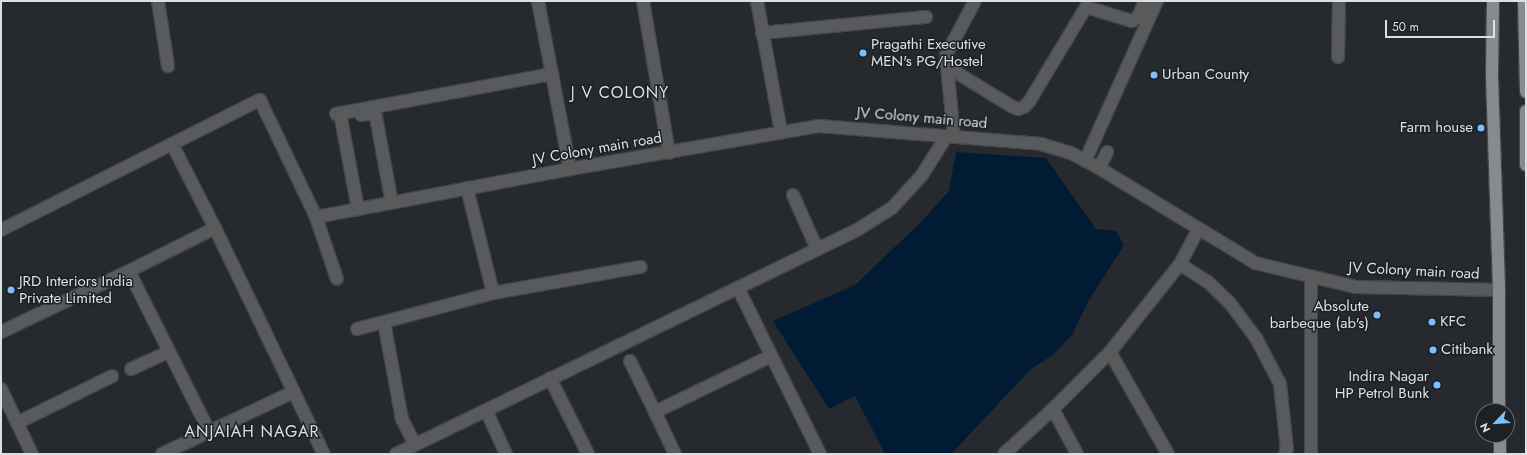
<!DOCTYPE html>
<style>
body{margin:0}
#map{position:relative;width:1527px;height:455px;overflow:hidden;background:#262a2e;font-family:Jost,sans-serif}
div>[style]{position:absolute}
.water>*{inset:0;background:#001b33}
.roads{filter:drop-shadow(1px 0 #43474b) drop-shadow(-1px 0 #43474b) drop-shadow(0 1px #43474b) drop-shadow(0 -1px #43474b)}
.minor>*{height:12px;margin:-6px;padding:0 6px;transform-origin:6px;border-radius:6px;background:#595a5c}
.major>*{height:12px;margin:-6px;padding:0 6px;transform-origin:6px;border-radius:6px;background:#878b8e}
.dots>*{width:11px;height:11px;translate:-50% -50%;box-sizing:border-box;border:2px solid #1d2024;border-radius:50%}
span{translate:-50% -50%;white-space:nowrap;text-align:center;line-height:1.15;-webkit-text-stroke:3px #1d2024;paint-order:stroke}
.poi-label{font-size:15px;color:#dde0e2}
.left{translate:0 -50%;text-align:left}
.right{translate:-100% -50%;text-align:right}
.street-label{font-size:15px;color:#dde0e2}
.neighbourhood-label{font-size:16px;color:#dde0e2;letter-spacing:1px}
.frame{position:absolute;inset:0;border:2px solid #dde0e2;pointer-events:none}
.north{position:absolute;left:1475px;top:403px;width:40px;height:40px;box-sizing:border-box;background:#1d2024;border:1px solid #6a6d70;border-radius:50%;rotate:245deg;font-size:11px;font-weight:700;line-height:16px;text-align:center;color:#dde0e2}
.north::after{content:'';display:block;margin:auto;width:14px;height:18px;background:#7bbef9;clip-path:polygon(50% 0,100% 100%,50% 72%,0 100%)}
.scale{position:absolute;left:1385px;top:20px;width:110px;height:18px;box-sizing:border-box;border:2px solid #dde0e2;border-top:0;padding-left:5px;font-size:12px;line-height:14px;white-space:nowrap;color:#dde0e2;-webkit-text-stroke:3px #1d2024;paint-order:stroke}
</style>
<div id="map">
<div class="water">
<div style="clip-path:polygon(956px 152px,1046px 158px,1096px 229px,1116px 231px,1124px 245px,1088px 302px,1072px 335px,1053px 355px,1031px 369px,951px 454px,885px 454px,855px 396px,829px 409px,773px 321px,855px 285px,920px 223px,949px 191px)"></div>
</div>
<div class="roads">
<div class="minor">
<div style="left:158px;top:1px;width:66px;rotate:81.3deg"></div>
<div style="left:538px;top:1px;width:171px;rotate:79.2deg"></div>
<div style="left:643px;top:1px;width:154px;rotate:80.3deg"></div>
<div style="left:757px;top:1px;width:133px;rotate:79.6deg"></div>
<div style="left:762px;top:33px;width:165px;rotate:-5.6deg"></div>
<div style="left:1338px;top:57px;width:56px;rotate:-89deg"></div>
<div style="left:945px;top:62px;width:7px;rotate:56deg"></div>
<div style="left:949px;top:68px;width:73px;rotate:31.5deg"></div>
<div style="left:1011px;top:106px;width:8px;rotate:23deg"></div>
<div style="left:1018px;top:109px;width:6px;rotate:-18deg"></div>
<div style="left:1024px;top:107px;width:7px;rotate:-45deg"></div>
<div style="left:1029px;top:102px;width:111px;rotate:-59deg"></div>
<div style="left:1086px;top:7px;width:48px;rotate:16.9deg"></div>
<div style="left:1132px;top:21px;width:7px;rotate:-34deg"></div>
<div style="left:1138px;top:17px;width:17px;rotate:-66deg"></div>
<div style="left:340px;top:113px;width:98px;rotate:79.4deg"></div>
<div style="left:336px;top:114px;width:220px;rotate:-10.5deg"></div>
<div style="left:361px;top:115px;width:11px;rotate:-10deg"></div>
<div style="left:372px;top:113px;width:6px;rotate:45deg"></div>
<div style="left:376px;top:117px;width:87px;rotate:79.5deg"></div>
<div style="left:954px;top:137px;width:82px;rotate:-95.6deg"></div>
<div style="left:946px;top:55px;width:61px;rotate:-61.8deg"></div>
<div style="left:172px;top:144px;width:94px;rotate:62.9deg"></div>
<div style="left:215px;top:228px;width:251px;rotate:64.3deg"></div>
<div style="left:1085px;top:161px;width:175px;rotate:-65.8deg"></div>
<div style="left:1099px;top:168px;width:18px;rotate:-63deg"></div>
<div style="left:467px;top:188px;width:108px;rotate:76.1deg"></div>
<div style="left:793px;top:195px;width:59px;rotate:66deg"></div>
<div style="left:316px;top:217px;width:258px;rotate:-10.7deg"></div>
<div style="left:570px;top:169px;width:253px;rotate:-9.8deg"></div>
<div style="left:819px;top:126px;width:223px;rotate:4.6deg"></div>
<div style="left:1041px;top:144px;width:31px;rotate:17deg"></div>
<div style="left:1071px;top:153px;width:32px;rotate:28deg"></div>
<div style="left:1099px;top:168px;width:183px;rotate:31.3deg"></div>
<div style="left:1255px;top:263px;width:104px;rotate:13.4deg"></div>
<div style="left:1356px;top:287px;width:143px;rotate:1.2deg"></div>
<div style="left:1px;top:230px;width:290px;rotate:-26.7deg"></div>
<div style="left:260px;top:100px;width:130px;rotate:64.4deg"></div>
<div style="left:316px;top:217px;width:65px;rotate:71.3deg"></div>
<div style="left:1180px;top:264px;width:33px;rotate:33deg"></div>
<div style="left:1208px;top:282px;width:29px;rotate:44deg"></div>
<div style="left:1229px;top:302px;width:45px;rotate:53.1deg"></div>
<div style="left:1256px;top:338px;width:52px;rotate:62.4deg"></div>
<div style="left:1280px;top:384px;width:65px;rotate:83.9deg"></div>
<div style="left:1287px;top:449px;width:5px;rotate:112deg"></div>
<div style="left:1311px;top:276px;width:178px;rotate:90deg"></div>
<div style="left:738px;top:288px;width:185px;rotate:63.7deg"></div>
<div style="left:384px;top:322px;width:99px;rotate:79.5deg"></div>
<div style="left:402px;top:419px;width:28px;rotate:63deg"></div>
<div style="left:357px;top:329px;width:141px;rotate:-14.8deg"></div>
<div style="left:493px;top:293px;width:150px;rotate:-10deg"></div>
<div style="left:1px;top:332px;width:142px;rotate:-25.5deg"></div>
<div style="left:1110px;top:352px;width:117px;rotate:60.4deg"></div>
<div style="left:630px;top:361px;width:57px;rotate:63.9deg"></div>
<div style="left:131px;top:369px;width:41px;rotate:-24.7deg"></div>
<div style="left:550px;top:378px;width:85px;rotate:63.4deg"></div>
<div style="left:1px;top:389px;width:72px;rotate:64.5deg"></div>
<div style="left:1053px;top:409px;width:51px;rotate:61.9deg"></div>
<div style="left:486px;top:410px;width:48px;rotate:65.6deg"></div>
<div style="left:17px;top:423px;width:106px;rotate:-26.3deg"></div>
<div style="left:209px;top:431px;width:179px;rotate:-116.6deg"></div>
<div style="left:129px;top:271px;width:96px;rotate:-26.6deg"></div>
<div style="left:162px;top:454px;width:145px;rotate:-25.3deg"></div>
<div style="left:396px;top:454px;width:513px;rotate:-25.92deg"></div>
<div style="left:857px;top:230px;width:41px;rotate:-32.2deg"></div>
<div style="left:892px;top:208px;width:45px;rotate:-47.7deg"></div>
<div style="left:922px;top:175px;width:45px;rotate:-57.7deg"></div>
<div style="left:675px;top:454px;width:47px;rotate:-115.5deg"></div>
<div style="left:655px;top:412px;width:129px;rotate:-25.8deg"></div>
<div style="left:1004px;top:454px;width:67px;rotate:-42.6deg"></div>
<div style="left:1053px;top:409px;width:81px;rotate:-45deg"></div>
<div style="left:1110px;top:352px;width:112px;rotate:-51.5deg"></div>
<div style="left:1180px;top:264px;width:40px;rotate:-62deg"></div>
</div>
<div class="major">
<div style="left:1493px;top:1px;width:76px;rotate:90.8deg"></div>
<div style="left:1492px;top:77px;width:213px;rotate:88.1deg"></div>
<div style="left:1499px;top:290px;width:121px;rotate:90deg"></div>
<div style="left:1524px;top:1px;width:91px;rotate:88.7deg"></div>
<div style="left:1526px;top:111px;width:54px;rotate:90deg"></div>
<div style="left:1500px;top:435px;width:19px;rotate:90deg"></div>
</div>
</div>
<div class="dots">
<div style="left:863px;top:53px;background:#7bbef9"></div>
<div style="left:1154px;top:75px;background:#7bbef9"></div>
<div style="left:1481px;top:128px;background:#7bbef9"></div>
<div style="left:11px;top:290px;background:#7bbef9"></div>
<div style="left:1377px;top:315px;background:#7bbef9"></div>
<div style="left:1432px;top:322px;background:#7bbef9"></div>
<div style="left:1433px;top:350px;background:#7bbef9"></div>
<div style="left:1437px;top:385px;background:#7bbef9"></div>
</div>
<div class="poi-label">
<span class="left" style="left:871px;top:53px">Pragathi Executive<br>MEN's PG/Hostel</span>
<span class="left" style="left:1162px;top:75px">Urban County</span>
<span class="right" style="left:1473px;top:128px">Farm house</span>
<span class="left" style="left:19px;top:290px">JRD Interiors India<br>Private Limited</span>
<span class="right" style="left:1369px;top:315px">Absolute<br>barbeque (ab's)</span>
<span class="left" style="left:1440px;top:322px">KFC</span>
<span class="left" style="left:1441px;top:350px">Citibank</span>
<span class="right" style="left:1429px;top:385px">Indira Nagar<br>HP Petrol Bunk</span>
</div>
<div class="street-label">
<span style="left:922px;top:118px;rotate:5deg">JV Colony main road</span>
<span style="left:597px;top:149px;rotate:-10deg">JV Colony main road</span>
<span style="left:1414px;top:271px;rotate:3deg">JV Colony main road</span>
</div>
<div class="neighbourhood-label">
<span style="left:620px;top:93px">J V COLONY</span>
<span style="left:252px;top:432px">ANJAIAH NAGAR</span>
</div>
<div class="frame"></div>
<div class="north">N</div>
<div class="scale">50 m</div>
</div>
